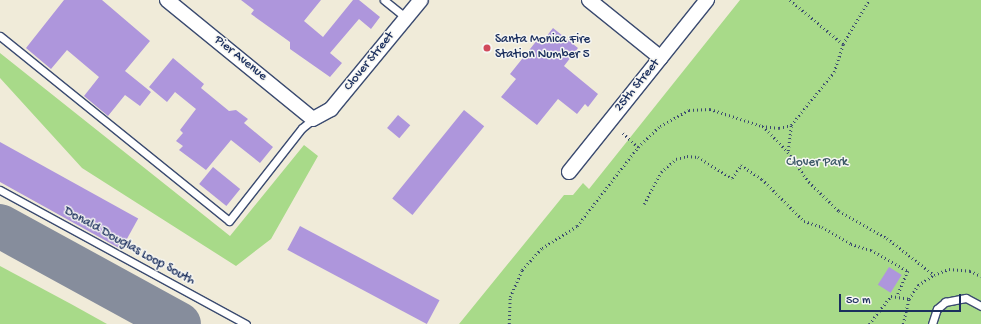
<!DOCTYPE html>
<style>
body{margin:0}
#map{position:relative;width:981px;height:324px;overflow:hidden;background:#f0ebd9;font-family:"Gochi Hand",sans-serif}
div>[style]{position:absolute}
.green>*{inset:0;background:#a8da89}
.taxiway>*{height:44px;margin:-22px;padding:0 22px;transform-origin:22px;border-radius:22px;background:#868d9c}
.building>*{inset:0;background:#ae96dc;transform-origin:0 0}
.path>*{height:2.5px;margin-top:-1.25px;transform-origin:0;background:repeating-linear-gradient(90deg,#3b4b70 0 1px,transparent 0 4px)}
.roads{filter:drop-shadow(1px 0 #3b4b70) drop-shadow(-1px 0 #3b4b70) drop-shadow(0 1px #3b4b70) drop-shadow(0 -1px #3b4b70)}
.lane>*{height:7px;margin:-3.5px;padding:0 3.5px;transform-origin:3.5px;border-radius:3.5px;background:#fff}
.street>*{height:14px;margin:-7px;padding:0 7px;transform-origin:7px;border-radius:7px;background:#fff}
.dots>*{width:11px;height:11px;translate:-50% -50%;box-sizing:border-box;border:2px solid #f6f6f2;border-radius:50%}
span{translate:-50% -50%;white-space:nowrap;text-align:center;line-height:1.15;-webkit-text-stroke:3px #f6f6f2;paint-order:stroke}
.poi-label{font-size:13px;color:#1b2f5e}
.left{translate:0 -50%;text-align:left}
.street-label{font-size:13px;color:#1b2f5e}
.park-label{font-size:13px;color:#3e5a69}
.scale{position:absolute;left:839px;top:294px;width:122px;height:18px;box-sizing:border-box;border:2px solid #1b2f5e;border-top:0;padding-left:5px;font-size:12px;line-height:14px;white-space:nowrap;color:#1b2f5e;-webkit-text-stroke:3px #f6f6f2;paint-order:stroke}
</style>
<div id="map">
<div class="green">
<div style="clip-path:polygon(740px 0,981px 0,981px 324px,459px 324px,564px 195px,573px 195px,583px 183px,589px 189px)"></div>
<div style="clip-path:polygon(0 53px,230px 236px,304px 145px,318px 156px,271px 239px,236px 266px,82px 168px,0 78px)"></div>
<div style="clip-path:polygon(0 266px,71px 304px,107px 324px,0 324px)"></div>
</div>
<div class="taxiway">
<div style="left:0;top:226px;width:204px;rotate:28.7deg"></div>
</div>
<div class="building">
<div style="clip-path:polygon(64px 0,102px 0,150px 41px,125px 71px,151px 92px,140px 106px,125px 95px,108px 116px,84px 96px,99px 77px,67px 50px,51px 69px,26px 48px)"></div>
<div style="clip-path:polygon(241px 0,321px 0,304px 21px,323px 37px,353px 0,359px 0,380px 17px,371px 29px,359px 19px,330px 53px,342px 63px,330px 77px,290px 49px,290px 42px,251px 14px,254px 10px)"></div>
<div style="clip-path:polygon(553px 28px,578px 48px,564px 66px,598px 94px,588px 107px,585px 104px,577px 114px,558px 99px,537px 125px,501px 97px,516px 79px,510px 74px,538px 39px,542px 42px)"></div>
<div style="clip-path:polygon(173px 58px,204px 84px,201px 88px,229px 111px,236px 110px,248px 119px,244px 123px,273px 147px,260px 163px,231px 140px,206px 170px,179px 150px,183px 146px,176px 141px,183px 133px,180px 130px,196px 109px,175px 92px,167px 102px,149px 87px)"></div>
<div style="left:464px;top:110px;width:26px;height:114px;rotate:39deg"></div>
<div style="left:398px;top:115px;width:16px;height:17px;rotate:40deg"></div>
<div style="left:0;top:142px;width:158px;height:35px;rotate:29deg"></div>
<div style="left:213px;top:167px;width:35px;height:22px;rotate:39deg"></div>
<div style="left:300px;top:226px;width:158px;height:27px;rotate:28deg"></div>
<div style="left:889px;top:267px;width:15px;height:21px;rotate:32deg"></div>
</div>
<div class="path">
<div style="left:790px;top:0;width:69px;rotate:39.7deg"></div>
<div style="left:763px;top:126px;width:36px;rotate:46deg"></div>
<div style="left:788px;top:152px;width:37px;rotate:55deg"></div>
<div style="left:809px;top:182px;width:42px;rotate:44deg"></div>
<div style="left:839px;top:211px;width:55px;rotate:29.4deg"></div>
<div style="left:887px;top:238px;width:60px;rotate:38.2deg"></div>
<div style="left:623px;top:133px;width:21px;rotate:43deg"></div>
<div style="left:788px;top:151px;width:26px;rotate:-83deg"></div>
<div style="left:644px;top:204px;width:36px;rotate:-62deg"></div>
<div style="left:661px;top:172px;width:20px;rotate:-41deg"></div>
<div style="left:676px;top:159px;width:11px;rotate:-15deg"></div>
<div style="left:687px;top:156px;width:11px;rotate:5deg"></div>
<div style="left:698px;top:157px;width:40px;rotate:32deg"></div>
<div style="left:732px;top:178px;width:16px;rotate:-55deg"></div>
<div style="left:741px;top:165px;width:25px;rotate:34deg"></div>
<div style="left:762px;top:179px;width:59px;rotate:45deg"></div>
<div style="left:804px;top:221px;width:19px;rotate:18deg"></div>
<div style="left:822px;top:227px;width:34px;rotate:30deg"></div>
<div style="left:851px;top:244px;width:21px;rotate:17deg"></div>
<div style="left:871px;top:250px;width:43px;rotate:29.6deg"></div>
<div style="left:908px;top:271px;width:28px;rotate:113deg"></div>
<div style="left:509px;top:324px;width:27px;rotate:-88deg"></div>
<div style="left:510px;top:297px;width:30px;rotate:-66deg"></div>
<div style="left:522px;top:270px;width:30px;rotate:-48deg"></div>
<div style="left:542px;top:248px;width:41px;rotate:-32.2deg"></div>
<div style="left:577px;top:226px;width:100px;rotate:-52.3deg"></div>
<div style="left:638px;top:147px;width:30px;rotate:-44deg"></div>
<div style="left:660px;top:126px;width:33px;rotate:-29deg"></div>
<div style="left:689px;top:110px;width:21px;rotate:-3deg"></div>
<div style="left:710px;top:109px;width:55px;rotate:18.1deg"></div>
<div style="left:762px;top:126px;width:17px;rotate:7deg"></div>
<div style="left:779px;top:128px;width:12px;rotate:-14deg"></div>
<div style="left:791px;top:125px;width:68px;rotate:-50.9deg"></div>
<div style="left:834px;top:72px;width:29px;rotate:-72deg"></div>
<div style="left:843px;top:44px;width:51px;rotate:-59.4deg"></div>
<div style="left:869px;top:324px;width:36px;rotate:-52deg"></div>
<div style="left:891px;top:296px;width:18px;rotate:9deg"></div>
<div style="left:903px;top:324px;width:26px;rotate:-77deg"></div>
<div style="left:909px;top:299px;width:17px;rotate:-57deg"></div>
<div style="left:918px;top:285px;width:19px;rotate:-32deg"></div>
<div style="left:934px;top:275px;width:16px;rotate:-22deg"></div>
<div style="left:949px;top:269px;width:21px;rotate:5deg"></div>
<div style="left:970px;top:271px;width:12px;rotate:24deg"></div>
</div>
<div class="roads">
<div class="lane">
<div style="left:384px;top:0;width:28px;rotate:39deg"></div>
<div style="left:0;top:36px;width:294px;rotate:38.9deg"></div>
<div style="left:229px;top:221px;width:118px;rotate:-51.9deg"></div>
<div style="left:302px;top:128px;width:14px;rotate:-39deg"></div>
<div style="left:0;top:190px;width:280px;rotate:28.6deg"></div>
<div style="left:932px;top:324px;width:16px;rotate:-72deg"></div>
<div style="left:937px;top:309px;width:11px;rotate:-41deg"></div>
<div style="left:945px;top:302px;width:21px;rotate:-11deg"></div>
<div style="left:966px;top:298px;width:17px;rotate:28deg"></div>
</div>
<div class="street">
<div style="left:167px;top:0;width:188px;rotate:39.2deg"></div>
<div style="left:313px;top:119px;width:21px;rotate:-29deg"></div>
<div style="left:331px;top:109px;width:141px;rotate:-50.5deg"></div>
<div style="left:589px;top:0;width:92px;rotate:38.9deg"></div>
<div style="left:569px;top:172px;width:221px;rotate:-51.3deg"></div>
</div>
</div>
<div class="dots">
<div style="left:487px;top:48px;background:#d1495b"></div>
</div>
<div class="poi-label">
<span class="left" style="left:495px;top:48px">Santa Monica Fire<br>Station Number 5</span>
</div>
<div class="street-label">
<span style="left:240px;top:59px;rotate:39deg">Pier Avenue</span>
<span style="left:370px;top:62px;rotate:-51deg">Clover Street</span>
<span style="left:638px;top:86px;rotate:-51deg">25th Street</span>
<span style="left:129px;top:247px;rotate:29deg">Donald Douglas Loop South</span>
</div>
<div class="park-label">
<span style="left:817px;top:163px">Clover Park</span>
</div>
<div class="scale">50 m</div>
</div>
